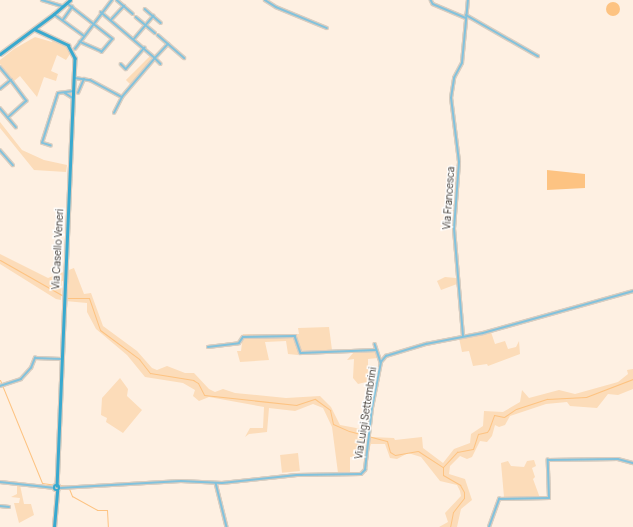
<!DOCTYPE html>
<style>
body{margin:0}
#map{position:relative;width:633px;height:527px;overflow:hidden;background:#fef0e2;font-family:Manrope,sans-serif}
div>[style]{position:absolute}
.green>*{inset:0;background:#fcdcb9;transform-origin:0 0}
.water>*{inset:0;background:#fdc382}
.round{border-radius:50%}
.stream>*{height:1px;margin:-0.5px;padding:0 0.5px;transform-origin:0.5px;border-radius:0.5px;background:#fdc382}
.roads{filter:drop-shadow(1px 0 #d9cdc0) drop-shadow(-1px 0 #d9cdc0) drop-shadow(0 1px #d9cdc0) drop-shadow(0 -1px #d9cdc0)}
.street>*{height:1.5px;margin:-0.75px;padding:0 0.75px;transform-origin:0.75px;border-radius:0.75px;background:#82c2dc}
.secondary>*{height:2.5px;margin:-1.25px;padding:0 1.25px;transform-origin:1.25px;border-radius:1.25px;background:#38a9cf}
.secondary>.ring{margin:-1.25px;padding:0;box-sizing:content-box;background:none;border:2.5px solid #38a9cf;border-radius:50%}
span{translate:-50% -50%;white-space:nowrap;text-align:center;line-height:1.15;-webkit-text-stroke:3px #fff;paint-order:stroke}
.street-label{font-size:10px;color:#332c25}
</style>
<div id="map">
<div class="green">
<div style="clip-path:polygon(35px 37px,52px 42px,53px 39px,68px 46px,72px 51px,66px 60px,57px 55px,51px 71px,58px 74px,56px 81px,44px 77px,37px 97px,20px 76px,14px 81px,0 64px,0 60px,14px 49px)"></div>
<div style="left:150px;top:56px;width:6px;height:34px;rotate:45deg"></div>
<div style="clip-path:polygon(0 122px,22px 150px,44px 160px,67px 165px,66px 172px,34px 170px,0 128px)"></div>
<div style="clip-path:polygon(0 254px,48px 278px,74px 268px,84px 294px,91px 293px,103px 326px,137px 351px,152px 368px,157px 370px,167px 366px,185px 373px,194px 373px,209px 389px,215px 392px,223px 389px,235px 393px,286px 398px,320px 396px,331px 407px,340px 425px,367px 430px,371px 437px,394px 438px,395px 440px,422px 437px,423px 448px,443px 463px,454px 449px,470px 443px,471px 434px,483px 426px,484px 411px,503px 412px,520px 402px,522px 390px,529px 398px,559px 390px,575px 394px,618px 382px,628px 374px,627px 370px,633px 369px,633px 389px,618px 395px,608px 394px,597px 408px,570px 406px,567px 402px,546px 404px,510px 416px,505px 425px,499px 427px,495px 425px,492px 436px,487px 442px,480px 441px,472px 457px,467px 459px,460px 456px,450px 466px,449px 474px,465px 479px,472px 500px,461px 509px,457px 527px,439px 527px,448px 522px,445px 513px,461px 496px,460px 491px,457px 485px,440px 481px,421px 457px,408px 453px,397px 459px,390px 458px,385px 444px,371px 444px,368px 453px,356px 453px,355px 457px,350px 457px,350px 472px,338px 473px,332px 427px,323px 408px,313px 404px,295px 411px,269px 408px,267px 432px,249px 434px,245px 437px,250px 428px,263px 428px,264px 407px,209px 397px,199px 401px,193px 396px,195px 390px,183px 383px,145px 377px,127px 355px,96px 329px,87px 312px,87px 303px,65px 301px,65px 281px,62px 281px,61px 300px,56px 299px,0 264px)"></div>
<div style="clip-path:polygon(445px 277px,456px 278px,457px 284px,441px 290px,437px 281px)"></div>
<div style="clip-path:polygon(329px 327px,332px 350px,298px 351px,298px 355px,288px 354px,286px 341px,265px 342px,269px 360px,240px 362px,237px 351px,241px 351px,243px 334px,299px 334px,298px 328px)"></div>
<div style="clip-path:polygon(491px 332px,495px 344px,505px 341px,508px 349px,516px 347px,519px 341px,520px 354px,488px 366px,487px 364px,473px 366px,469px 351px,462px 352px,459px 338px)"></div>
<div style="clip-path:polygon(376px 351px,378px 358px,368px 359px,368px 371px,374px 372px,374px 380px,358px 384px,353px 378px,354px 359px,347px 360px,354px 352px)"></div>
<div style="clip-path:polygon(120px 378px,128px 389px,127px 396px,142px 410px,123px 433px,106px 422px,107px 418px,101px 415px,102px 398px)"></div>
<div style="left:298px;top:453px;width:18px;height:18px;rotate:84deg"></div>
<div style="clip-path:polygon(534px 460px,536px 466px,532px 468px,535px 477px,533px 479px,540px 498px,504px 497px,501px 463px,508px 461px,511px 466px,524px 467px,527px 461px)"></div>
<div style="clip-path:polygon(17px 485px,20px 485px,24px 504px,31px 504px,34px 515px,19px 523px,14px 503px,19px 503px,20px 498px,11px 497px,17px 494px)"></div>
</div>
<div class="water">
<div class="round" style="left:606px;top:2px;width:14px;height:14px"></div>
<div style="clip-path:polygon(547px 170px,585px 174px,585px 188px,547px 190px)"></div>
</div>
<div class="stream">
<div style="left:0;top:260px;width:77px;rotate:29.6deg"></div>
<div style="left:67px;top:298px;width:22px"></div>
<div style="left:89px;top:298px;width:34px;rotate:71deg"></div>
<div style="left:100px;top:330px;width:49px;rotate:36.6deg"></div>
<div style="left:139px;top:359px;width:18px;rotate:52deg"></div>
<div style="left:150px;top:373px;width:44px;rotate:9.2deg"></div>
<div style="left:193px;top:380px;width:6px;rotate:31deg"></div>
<div style="left:198px;top:383px;width:13px;rotate:63deg"></div>
<div style="left:204px;top:395px;width:93px;rotate:6.2deg"></div>
<div style="left:296px;top:405px;width:20px;rotate:-18deg"></div>
<div style="left:315px;top:399px;width:19px;rotate:36deg"></div>
<div style="left:330px;top:410px;width:14px;rotate:78deg"></div>
<div style="left:333px;top:424px;width:17px;rotate:24deg"></div>
<div style="left:349px;top:431px;width:39px;rotate:15deg"></div>
<div style="left:387px;top:441px;width:11px;rotate:75deg"></div>
<div style="left:390px;top:452px;width:6px;rotate:31deg"></div>
<div style="left:395px;top:455px;width:23px;rotate:-10deg"></div>
<div style="left:418px;top:451px;width:30px;rotate:33deg"></div>
<div style="left:0;top:380px;width:111px;rotate:67.8deg"></div>
<div style="left:42px;top:483px;width:14px;rotate:8deg"></div>
<div style="left:443px;top:467px;width:21px;rotate:-47deg"></div>
<div style="left:457px;top:452px;width:16px;rotate:-11deg"></div>
<div style="left:473px;top:449px;width:16px;rotate:-72deg"></div>
<div style="left:478px;top:434px;width:9px;rotate:-13deg"></div>
<div style="left:487px;top:432px;width:4px;rotate:-56deg"></div>
<div style="left:489px;top:429px;width:15px;rotate:-70deg"></div>
<div style="left:494px;top:415px;width:10px;rotate:11deg"></div>
<div style="left:504px;top:417px;width:14px;rotate:-34deg"></div>
<div style="left:516px;top:409px;width:33px;rotate:-18deg"></div>
<div style="left:547px;top:399px;width:39px;rotate:-3deg"></div>
<div style="left:586px;top:397px;width:50px;rotate:-21deg"></div>
<div style="left:443px;top:467px;width:8px;rotate:90deg"></div>
<div style="left:443px;top:475px;width:20px;rotate:30deg"></div>
<div style="left:460px;top:485px;width:8px;rotate:60deg"></div>
<div style="left:464px;top:492px;width:6px;rotate:90deg"></div>
<div style="left:464px;top:498px;width:18px;rotate:128deg"></div>
<div style="left:453px;top:512px;width:15px;rotate:101deg"></div>
<div style="left:59px;top:485px;width:9px;rotate:6deg"></div>
<div style="left:68px;top:486px;width:11px;rotate:68deg"></div>
<div style="left:72px;top:496px;width:29px;rotate:29deg"></div>
<div style="left:97px;top:510px;width:10px"></div>
<div style="left:107px;top:510px;width:17px;rotate:87deg"></div>
</div>
<div class="roads">
<div class="street">
<div style="left:42px;top:0;width:21px;rotate:17deg"></div>
<div style="left:117px;top:0;width:21px;rotate:41deg"></div>
<div style="left:265px;top:0;width:13px;rotate:32deg"></div>
<div style="left:276px;top:7px;width:55px;rotate:22.4deg"></div>
<div style="left:431px;top:0;width:4px;rotate:63deg"></div>
<div style="left:433px;top:4px;width:36px;rotate:23deg"></div>
<div style="left:67px;top:3px;width:58px;rotate:38deg"></div>
<div style="left:113px;top:39px;width:17px;rotate:130deg"></div>
<div style="left:102px;top:52px;width:24px;rotate:-156deg"></div>
<div style="left:145px;top:9px;width:21px;rotate:41deg"></div>
<div style="left:101px;top:12px;width:71px;rotate:40.4deg"></div>
<div style="left:155px;top:58px;width:19px;rotate:-47deg"></div>
<div style="left:54px;top:14px;width:37px;rotate:36deg"></div>
<div style="left:466px;top:15px;width:83px;rotate:29.7deg"></div>
<div style="left:136px;top:17px;width:25px;rotate:40deg"></div>
<div style="left:63px;top:20px;width:16px;rotate:-55deg"></div>
<div style="left:111px;top:20px;width:19px;rotate:-47deg"></div>
<div style="left:158px;top:35px;width:35px;rotate:41deg"></div>
<div style="left:134px;top:39px;width:30px;rotate:-50deg"></div>
<div style="left:75px;top:49px;width:61px;rotate:-52.9deg"></div>
<div style="left:121px;top:64px;width:7px;rotate:45deg"></div>
<div style="left:126px;top:69px;width:28px;rotate:-49deg"></div>
<div style="left:0;top:67px;width:17px;rotate:50deg"></div>
<div style="left:75px;top:78px;width:15px;rotate:8deg"></div>
<div style="left:90px;top:80px;width:36px;rotate:28deg"></div>
<div style="left:122px;top:97px;width:51px;rotate:-49.8deg"></div>
<div style="left:155px;top:58px;width:8px;rotate:45deg"></div>
<div style="left:0;top:89px;width:14px;rotate:-39deg"></div>
<div style="left:11px;top:80px;width:26px;rotate:53deg"></div>
<div style="left:27px;top:101px;width:25px;rotate:138deg"></div>
<div style="left:65px;top:93px;width:9px;rotate:32deg"></div>
<div style="left:78px;top:93px;width:15px;rotate:-67deg"></div>
<div style="left:0;top:108px;width:25px;rotate:50deg"></div>
<div style="left:114px;top:113px;width:18px;rotate:-63deg"></div>
<div style="left:51px;top:146px;width:9px;rotate:-162deg"></div>
<div style="left:42px;top:143px;width:52px;rotate:-72.3deg"></div>
<div style="left:58px;top:93px;width:16px;rotate:-7deg"></div>
<div style="left:0;top:150px;width:20px;rotate:49deg"></div>
<div style="left:463px;top:336px;width:107px;rotate:-94.8deg"></div>
<div style="left:454px;top:229px;width:67px;rotate:-85.7deg"></div>
<div style="left:459px;top:162px;width:64px;rotate:-97.1deg"></div>
<div style="left:451px;top:98px;width:20px;rotate:-81deg"></div>
<div style="left:454px;top:78px;width:17px;rotate:-62deg"></div>
<div style="left:462px;top:63px;width:63px;rotate:-84.6deg"></div>
<div style="left:375px;top:344px;width:19px;rotate:72deg"></div>
<div style="left:208px;top:347px;width:31px;rotate:-7deg"></div>
<div style="left:239px;top:343px;width:7px;rotate:-56deg"></div>
<div style="left:243px;top:337px;width:52px;rotate:-1.1deg"></div>
<div style="left:295px;top:336px;width:18px;rotate:71deg"></div>
<div style="left:301px;top:353px;width:75px;rotate:-2.3deg"></div>
<div style="left:0;top:386px;width:22px;rotate:-18deg"></div>
<div style="left:21px;top:379px;width:15px;rotate:-48deg"></div>
<div style="left:31px;top:368px;width:11px;rotate:-68deg"></div>
<div style="left:35px;top:358px;width:26px;rotate:2deg"></div>
<div style="left:0;top:482px;width:55px;rotate:6.2deg"></div>
<div style="left:216px;top:483px;width:45px;rotate:76deg"></div>
<div style="left:60px;top:488px;width:121px;rotate:-3.3deg"></div>
<div style="left:181px;top:481px;width:41px;rotate:2.8deg"></div>
<div style="left:222px;top:483px;width:75px;rotate:-6.1deg"></div>
<div style="left:297px;top:475px;width:64px;rotate:-0.9deg"></div>
<div style="left:361px;top:474px;width:6px;rotate:-45deg"></div>
<div style="left:365px;top:470px;width:62px;rotate:-83.6deg"></div>
<div style="left:372px;top:408px;width:47px;rotate:-78.9deg"></div>
<div style="left:381px;top:362px;width:8px;rotate:-50deg"></div>
<div style="left:386px;top:356px;width:42px;rotate:-16.7deg"></div>
<div style="left:426px;top:344px;width:58px;rotate:-10.9deg"></div>
<div style="left:483px;top:333px;width:156px;rotate:-15.6deg"></div>
<div style="left:0;top:506px;width:9px;rotate:6deg"></div>
<div style="left:489px;top:527px;width:30px;rotate:-70deg"></div>
<div style="left:499px;top:499px;width:50px;rotate:-1.1deg"></div>
<div style="left:549px;top:498px;width:38px;rotate:-92deg"></div>
<div style="left:548px;top:460px;width:70px;rotate:-0.8deg"></div>
<div style="left:618px;top:459px;width:16px;rotate:15deg"></div>
</div>
<div class="secondary">
<div style="left:34px;top:29px;width:38px;rotate:25deg"></div>
<div style="left:68px;top:45px;width:15px;rotate:62deg"></div>
<div style="left:75px;top:58px;width:428px;rotate:92.4deg"></div>
<div style="left:0;top:54px;width:67px;rotate:-36.5deg"></div>
<div style="left:54px;top:14px;width:21px;rotate:-41deg"></div>
<div class="ring" style="left:54.5px;top:485.5px;width:2.5px;height:2.5px"></div>
<div style="left:54px;top:527px;width:36px;rotate:-85deg"></div>
</div>
</div>
<div class="street-label">
<span style="left:449px;top:198px;rotate:-86deg">Via Francesca</span>
<span style="left:58px;top:249px;rotate:-87deg">Via Casello Veneri</span>
<span style="left:366px;top:413px;rotate:-81deg">Via Luigi Settembrini</span>
</div>
</div>
